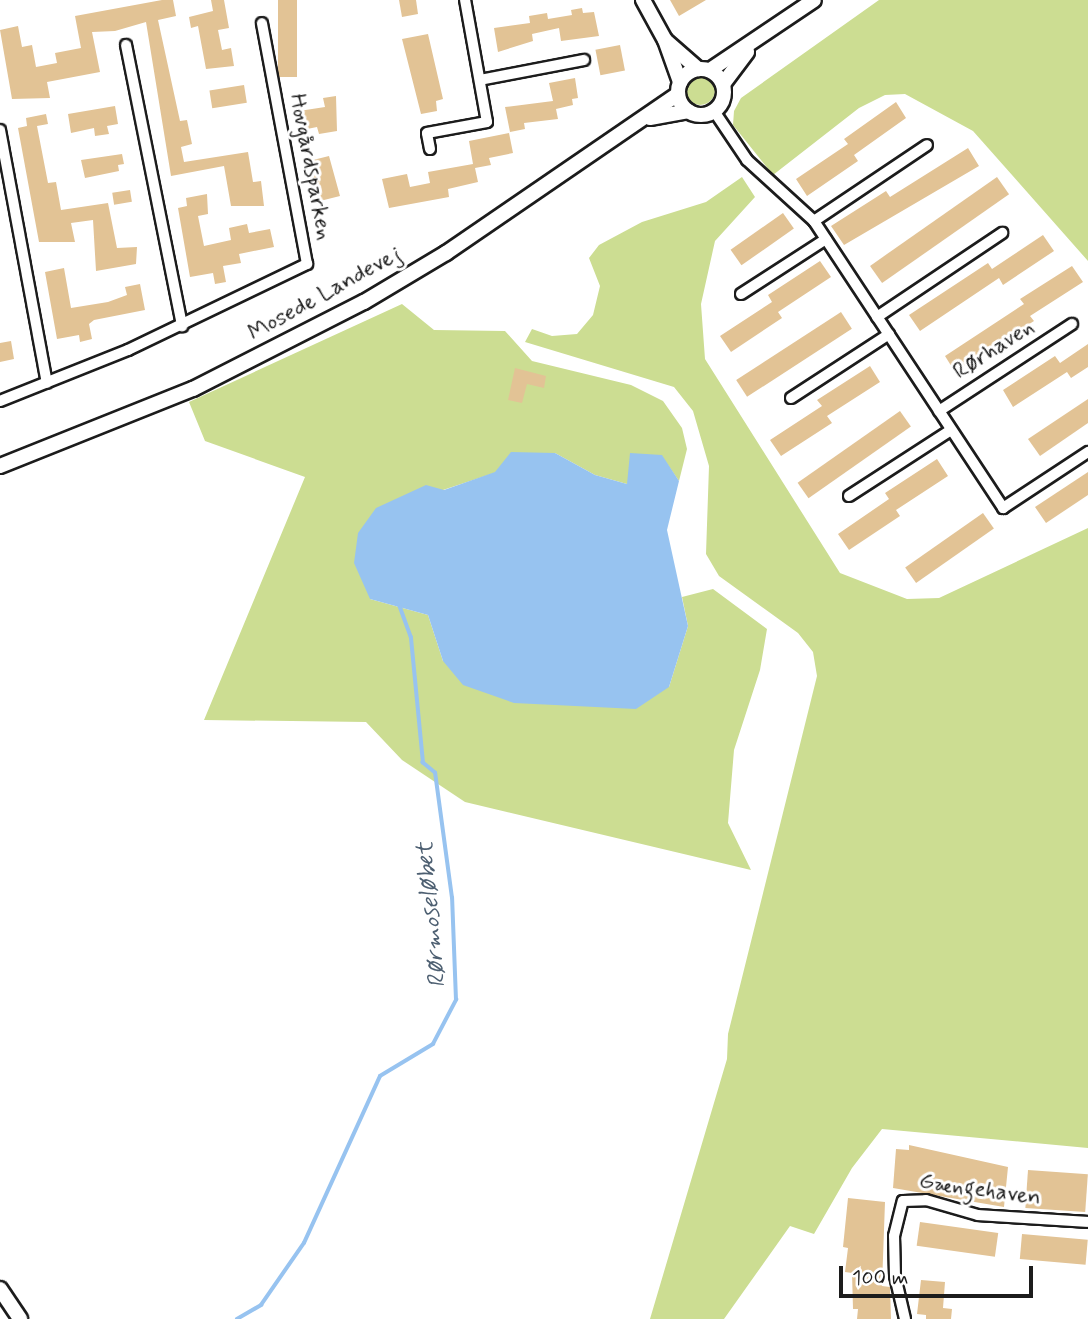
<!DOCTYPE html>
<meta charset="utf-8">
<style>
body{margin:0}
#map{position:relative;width:1088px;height:1319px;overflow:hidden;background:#fff;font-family:Mynerve,sans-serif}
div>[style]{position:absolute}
.green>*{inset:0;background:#ccdd92}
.round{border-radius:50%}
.water>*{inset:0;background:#97c3f0}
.stream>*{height:3.5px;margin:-1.75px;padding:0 1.75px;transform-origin:1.75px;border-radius:1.75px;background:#97c3f0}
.building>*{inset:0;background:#e2c395;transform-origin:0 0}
.roads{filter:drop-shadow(2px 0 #1c1c1c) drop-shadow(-2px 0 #1c1c1c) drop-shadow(0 2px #1c1c1c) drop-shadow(0 -2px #1c1c1c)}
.street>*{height:10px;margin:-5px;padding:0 5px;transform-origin:5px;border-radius:5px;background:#fff}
.secondary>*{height:14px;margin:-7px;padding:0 7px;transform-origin:7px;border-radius:7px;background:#fff}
.secondary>.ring{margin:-7px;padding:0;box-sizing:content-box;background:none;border:14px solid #fff;border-radius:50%}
span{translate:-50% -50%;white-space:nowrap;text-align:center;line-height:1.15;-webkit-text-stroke:6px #fff;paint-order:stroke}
.street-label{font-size:23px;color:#1c1c1c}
.water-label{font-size:24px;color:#4d5f71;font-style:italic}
.scale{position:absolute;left:839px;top:1266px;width:194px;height:32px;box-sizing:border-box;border:4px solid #1c1c1c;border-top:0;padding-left:9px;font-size:21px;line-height:24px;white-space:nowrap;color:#1c1c1c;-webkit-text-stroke:5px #fff;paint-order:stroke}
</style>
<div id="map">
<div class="green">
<div style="clip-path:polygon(879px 0,1088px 0,1088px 261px,973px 131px,905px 94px,885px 95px,859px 108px,773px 175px,733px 125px,734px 111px,741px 98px)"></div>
<div class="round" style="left:685px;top:75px;width:30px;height:30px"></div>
<div style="clip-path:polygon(742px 177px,755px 197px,715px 241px,701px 304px,705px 359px,840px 573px,907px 599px,939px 598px,1088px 528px,1088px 1148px,882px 1129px,852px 1168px,814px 1234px,790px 1226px,724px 1319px,650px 1319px,727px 1059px,728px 1034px,817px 676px,813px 652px,798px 633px,719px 576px,706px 554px,709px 466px,693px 411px,674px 387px,525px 342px,532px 329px,552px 336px,577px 334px,593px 315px,600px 286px,589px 258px,599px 245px,642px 222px,706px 202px)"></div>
<div style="clip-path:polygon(402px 304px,434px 330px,505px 331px,532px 361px,631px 385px,663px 401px,682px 428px,687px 449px,679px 481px,661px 455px,627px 484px,595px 475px,555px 453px,443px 490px,370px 599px,428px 615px,443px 661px,669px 687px,688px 626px,682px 597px,713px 589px,767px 629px,760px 670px,734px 750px,728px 823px,751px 870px,465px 802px,402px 760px,366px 722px,204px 720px,305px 477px,205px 441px,189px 402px)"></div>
</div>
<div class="water">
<div style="clip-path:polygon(511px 452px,555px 453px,595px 475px,627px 484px,630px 453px,662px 455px,679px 481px,667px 530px,688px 626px,669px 687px,636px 709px,514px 703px,463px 685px,443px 661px,428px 615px,370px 599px,354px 563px,358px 533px,376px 508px,426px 485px,444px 490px,495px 472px)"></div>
</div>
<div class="stream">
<div style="left:237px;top:1319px;width:28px;rotate:-30deg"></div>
<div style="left:261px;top:1305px;width:75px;rotate:-55.3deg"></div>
<div style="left:304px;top:1243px;width:183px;rotate:-65.5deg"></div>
<div style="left:380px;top:1076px;width:62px;rotate:-31.1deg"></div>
<div style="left:433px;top:1044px;width:50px;rotate:-62.4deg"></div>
<div style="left:456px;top:1000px;width:102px;rotate:-92.2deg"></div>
<div style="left:452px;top:898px;width:126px;rotate:-97.7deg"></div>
<div style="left:435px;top:773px;width:16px;rotate:-140deg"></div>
<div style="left:423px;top:763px;width:126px;rotate:-95.5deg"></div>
<div style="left:411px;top:638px;width:35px;rotate:-110deg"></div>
</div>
<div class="building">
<div style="clip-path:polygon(162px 0,173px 0,176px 16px,158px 20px,180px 121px,187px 120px,192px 144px,181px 147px,184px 162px,248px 152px,253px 182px,261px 181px,264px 206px,231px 206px,224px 166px,171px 176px,146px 22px,115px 31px,92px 32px,100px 72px,47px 82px,50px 98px,12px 99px,0 30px,18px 26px,22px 47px,32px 45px,36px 67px,57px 63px,55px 53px,81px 48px,75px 16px)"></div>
<div style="clip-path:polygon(211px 0,224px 0,229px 28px,218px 30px,222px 50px,231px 48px,234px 66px,206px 69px,198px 26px,191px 28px,189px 17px,213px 11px)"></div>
<div style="left:278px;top:0;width:19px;height:77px"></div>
<div style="clip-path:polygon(399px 0,416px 0,418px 14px,402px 17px)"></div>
<div style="clip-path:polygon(670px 0,706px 0,679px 16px)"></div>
<div style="clip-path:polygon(582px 8px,583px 13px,594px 12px,599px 36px,561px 41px,559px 28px,532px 34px,533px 41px,498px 52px,494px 28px,530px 23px,529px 16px,547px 13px,548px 19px,572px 15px,571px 10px)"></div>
<div style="clip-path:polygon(428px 34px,443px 99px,436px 101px,437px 111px,421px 114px,402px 39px)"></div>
<div style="left:620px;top:45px;width:26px;height:25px;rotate:79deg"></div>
<div style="clip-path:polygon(575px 78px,578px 98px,572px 99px,573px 105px,556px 109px,558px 119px,524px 123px,525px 129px,510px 132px,505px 107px,553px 101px,549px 83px)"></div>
<div style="left:244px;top:85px;width:18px;height:35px;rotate:81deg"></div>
<div style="clip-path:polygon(336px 96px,337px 131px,319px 134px,317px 127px,302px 130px,299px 111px,325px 107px,323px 98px)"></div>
<div style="clip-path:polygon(896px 102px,906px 118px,854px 155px,858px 161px,807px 196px,796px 179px,848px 144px,844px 139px)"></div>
<div style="clip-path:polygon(115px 106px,118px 124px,107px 126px,109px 134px,95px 136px,94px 128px,71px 133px,68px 114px)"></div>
<div style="clip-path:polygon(46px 114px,48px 124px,37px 126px,48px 183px,56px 182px,61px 210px,108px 203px,117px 248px,137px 247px,136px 264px,96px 271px,93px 220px,71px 223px,75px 242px,39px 242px,18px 128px,27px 126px,26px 118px)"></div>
<div style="clip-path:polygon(509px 133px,513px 153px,489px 158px,491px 165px,475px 168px,478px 182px,448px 189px,449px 197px,389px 208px,382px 179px,407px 174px,410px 187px,430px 183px,428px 172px,473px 164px,469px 141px)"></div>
<div style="clip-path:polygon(968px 148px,979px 166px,844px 245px,831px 226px,886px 191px,890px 197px)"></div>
<div style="clip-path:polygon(122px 154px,124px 164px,118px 165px,119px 171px,85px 178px,81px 160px)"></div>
<div style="clip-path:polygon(329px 156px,340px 196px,316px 202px,309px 168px,315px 167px,313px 160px)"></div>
<div style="left:997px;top:177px;width:21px;height:155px;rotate:55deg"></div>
<div style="left:130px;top:190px;width:12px;height:18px;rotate:81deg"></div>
<div style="clip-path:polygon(207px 194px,208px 214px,198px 216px,204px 246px,231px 240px,229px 228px,247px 224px,249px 233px,270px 229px,274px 247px,239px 254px,241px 263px,223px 266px,226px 282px,215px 284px,213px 273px,190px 277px,178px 208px,187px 206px,186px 198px)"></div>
<div style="left:783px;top:213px;width:19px;height:64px;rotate:55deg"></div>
<div style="clip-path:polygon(1043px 235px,1054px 251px,1003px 285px,999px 278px,920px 331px,909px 315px,988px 263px,992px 269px)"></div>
<div style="clip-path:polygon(820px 261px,831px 277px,778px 312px,782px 318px,731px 352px,720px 336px,772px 302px,768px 295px)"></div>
<div style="clip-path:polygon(1072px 266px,1083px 282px,1030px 316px,1034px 321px,955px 372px,945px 356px,1024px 304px,1020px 299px)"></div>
<div style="clip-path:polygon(64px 268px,71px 308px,108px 302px,127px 295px,125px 287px,140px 284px,145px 310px,94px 320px,89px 324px,92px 339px,80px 342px,79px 335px,57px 339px,45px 272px)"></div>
<div style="left:841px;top:312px;width:20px;height:125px;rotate:57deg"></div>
<div style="clip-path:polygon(11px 341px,14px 359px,0 362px,0 343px)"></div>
<div style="clip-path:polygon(1088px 344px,1088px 367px,1071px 378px,1067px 372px,1013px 407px,1003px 390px,1055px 356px,1060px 363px)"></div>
<div style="clip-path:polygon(870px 366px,880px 382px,827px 416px,832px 423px,781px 456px,770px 440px,822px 406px,817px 400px)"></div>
<div style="clip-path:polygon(515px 368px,546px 376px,544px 388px,527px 384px,522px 403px,508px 400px)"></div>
<div style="clip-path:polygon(1088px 399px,1088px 423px,1040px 456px,1028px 439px)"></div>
<div style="left:900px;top:411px;width:19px;height:125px;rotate:55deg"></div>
<div style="clip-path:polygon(937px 459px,948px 476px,896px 510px,900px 516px,849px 550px,838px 534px,889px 499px,885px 493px)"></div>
<div style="clip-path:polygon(1088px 472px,1088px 495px,1046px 523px,1035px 507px)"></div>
<div style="left:983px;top:513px;width:19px;height:95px;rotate:55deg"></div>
<div style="clip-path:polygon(909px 1145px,1008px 1167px,1004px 1207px,893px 1188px,896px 1149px,909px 1150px)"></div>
<div style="left:1028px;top:1170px;width:60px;height:38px;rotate:4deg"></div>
<div style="clip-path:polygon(848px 1198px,885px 1202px,882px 1286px,890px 1287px,891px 1319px,857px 1319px,858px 1309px,853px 1309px,852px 1273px,845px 1272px,848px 1248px,843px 1247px)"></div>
<div style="left:920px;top:1222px;width:79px;height:24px;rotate:8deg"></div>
<div style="left:1022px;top:1234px;width:66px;height:25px;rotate:5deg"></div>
<div style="clip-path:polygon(921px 1280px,945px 1282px,943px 1308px,952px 1309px,951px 1319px,926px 1319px,926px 1315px,917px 1314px)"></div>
</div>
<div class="roads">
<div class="street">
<div style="left:126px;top:45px;width:287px;rotate:78.7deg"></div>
<div style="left:480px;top:80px;width:106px;rotate:-10.9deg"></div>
<div style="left:714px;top:111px;width:59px;rotate:56deg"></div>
<div style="left:747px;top:160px;width:91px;rotate:42.3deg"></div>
<div style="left:814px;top:221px;width:344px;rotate:56.6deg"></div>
<div style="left:1003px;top:508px;width:102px;rotate:-33.4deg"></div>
<div style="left:0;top:130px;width:257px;rotate:79.5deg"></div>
<div style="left:430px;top:149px;width:16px;rotate:-101deg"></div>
<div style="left:427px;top:133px;width:61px;rotate:-10.4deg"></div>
<div style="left:487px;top:122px;width:124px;rotate:-100.2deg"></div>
<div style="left:814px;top:221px;width:136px;rotate:-33.9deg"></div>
<div style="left:741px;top:294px;width:101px;rotate:-32.9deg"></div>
<div style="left:877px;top:317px;width:151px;rotate:-33.9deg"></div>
<div style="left:791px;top:398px;width:117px;rotate:-33.1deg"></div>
<div style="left:0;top:401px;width:138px;rotate:-21.7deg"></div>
<div style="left:128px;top:350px;width:199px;rotate:-25.7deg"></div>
<div style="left:307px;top:264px;width:245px;rotate:-100.6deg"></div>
<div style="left:939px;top:411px;width:159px;rotate:-33.2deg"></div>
<div style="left:849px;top:496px;width:121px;rotate:-32.9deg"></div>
<div style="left:905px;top:1319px;width:44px;rotate:-103.1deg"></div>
<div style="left:895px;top:1276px;width:40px;rotate:-91.4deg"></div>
<div style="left:894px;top:1236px;width:36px;rotate:-76deg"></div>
<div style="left:903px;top:1201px;width:23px;rotate:-2deg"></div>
<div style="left:926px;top:1200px;width:54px;rotate:16.1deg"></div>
<div style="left:978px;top:1215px;width:110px;rotate:3.6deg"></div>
</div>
<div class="secondary">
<div style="left:643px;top:0;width:46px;rotate:61.2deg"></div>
<div style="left:665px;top:40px;width:45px;rotate:70.3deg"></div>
<div style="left:666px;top:41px;width:43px;rotate:41.2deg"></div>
<div class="ring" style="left:678px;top:69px;width:32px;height:32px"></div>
<div style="left:710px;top:70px;width:125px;rotate:-33.9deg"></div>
<div style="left:723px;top:84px;width:40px;rotate:-53deg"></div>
<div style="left:650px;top:118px;width:39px;rotate:-10deg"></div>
<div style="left:0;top:466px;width:208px;rotate:-21.8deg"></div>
<div style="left:193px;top:389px;width:192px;rotate:-27deg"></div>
<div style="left:364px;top:302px;width:96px;rotate:-30.9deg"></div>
<div style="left:446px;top:253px;width:281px;rotate:-34.4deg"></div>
<div style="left:0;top:1289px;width:36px;rotate:56deg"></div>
</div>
</div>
<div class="street-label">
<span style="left:310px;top:167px;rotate:79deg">Hovgårdsparken</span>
<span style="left:325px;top:294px;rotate:-29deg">Mosede Landevej</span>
<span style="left:994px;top:350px;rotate:-33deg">Rørhaven</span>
<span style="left:980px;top:1190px;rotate:8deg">Gængehaven</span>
</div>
<div class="water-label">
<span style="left:432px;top:915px;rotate:-95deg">Rørmoseløbet</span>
</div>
<div class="scale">100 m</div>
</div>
